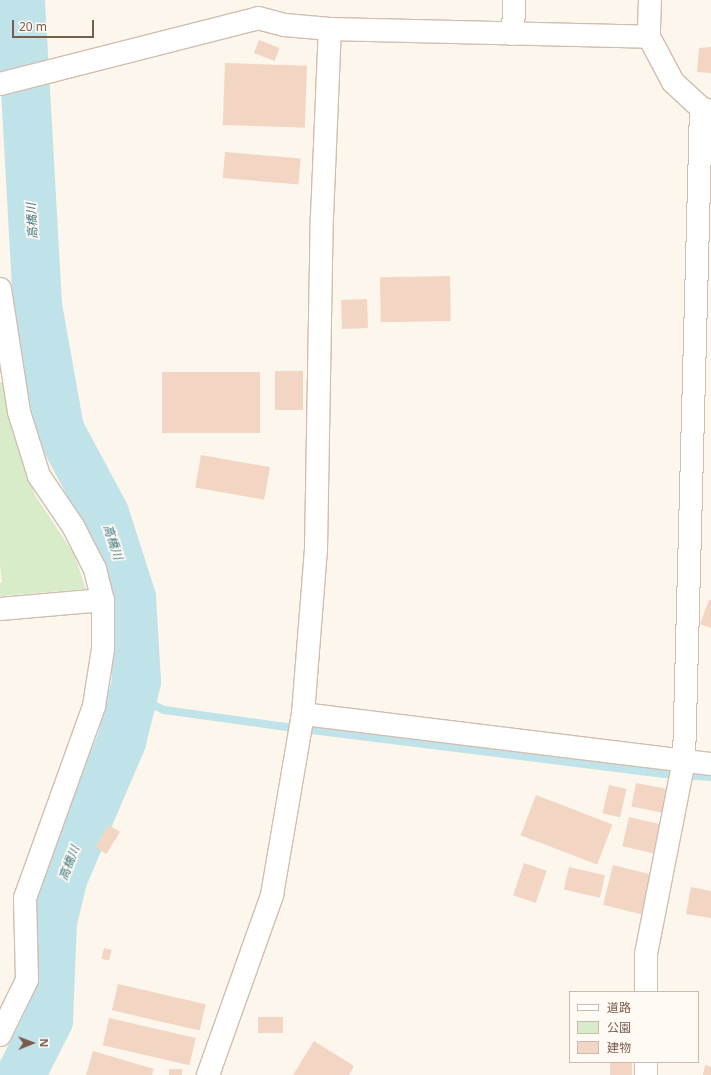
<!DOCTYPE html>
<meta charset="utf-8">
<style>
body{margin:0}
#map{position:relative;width:711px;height:1075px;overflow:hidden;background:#fdf6ec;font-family:"Noto Sans","Noto Sans JP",sans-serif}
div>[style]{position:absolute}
.green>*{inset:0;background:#d8ecc9}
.stream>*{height:8px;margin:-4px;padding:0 4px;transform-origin:4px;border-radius:4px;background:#bfe3e8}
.river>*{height:49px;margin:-24.5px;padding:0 24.5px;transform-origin:24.5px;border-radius:24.5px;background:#bfe3e8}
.building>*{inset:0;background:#f3d5c3;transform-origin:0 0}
.roads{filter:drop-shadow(1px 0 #d1beb0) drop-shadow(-1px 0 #d1beb0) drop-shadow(0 1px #d1beb0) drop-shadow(0 -1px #d1beb0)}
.street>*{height:22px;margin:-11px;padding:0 11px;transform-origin:11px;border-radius:11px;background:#fff}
span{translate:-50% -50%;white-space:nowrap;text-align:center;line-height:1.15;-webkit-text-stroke:3.5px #fffaf3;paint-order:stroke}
.water-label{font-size:12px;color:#437c86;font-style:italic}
.legend{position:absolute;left:569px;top:991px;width:130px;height:72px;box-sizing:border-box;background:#fffaf3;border:1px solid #cabbb1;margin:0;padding:5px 7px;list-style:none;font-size:12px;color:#7a5c4d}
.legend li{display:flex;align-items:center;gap:8px;height:20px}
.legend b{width:20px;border:1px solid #cabbb1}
.north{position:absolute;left:12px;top:1023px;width:40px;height:40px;-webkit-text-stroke:3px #fffaf3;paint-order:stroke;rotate:89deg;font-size:11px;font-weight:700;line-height:16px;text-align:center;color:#7a5c4d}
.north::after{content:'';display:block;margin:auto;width:14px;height:18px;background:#7a5c4d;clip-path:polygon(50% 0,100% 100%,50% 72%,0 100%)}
.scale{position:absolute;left:12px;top:20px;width:82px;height:18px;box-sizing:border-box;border:2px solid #7a5c4d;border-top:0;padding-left:5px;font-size:12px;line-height:14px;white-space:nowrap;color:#7a5c4d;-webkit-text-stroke:3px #fffaf3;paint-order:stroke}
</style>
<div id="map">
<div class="green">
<div style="clip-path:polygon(0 382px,5px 382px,16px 439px,35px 495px,74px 554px,86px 589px,0 596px,0 583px,2px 582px,0 565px)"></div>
</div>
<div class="stream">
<div style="left:132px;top:695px;width:35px;rotate:25deg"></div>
<div style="left:164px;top:710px;width:116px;rotate:7.9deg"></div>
<div style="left:279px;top:726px;width:388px;rotate:7.1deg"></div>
<div style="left:664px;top:774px;width:47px;rotate:3.7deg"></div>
</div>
<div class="river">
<div style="left:20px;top:0;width:305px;rotate:86.8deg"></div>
<div style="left:37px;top:305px;width:126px;rotate:79.9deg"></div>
<div style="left:59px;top:429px;width:95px;rotate:61.8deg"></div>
<div style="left:104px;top:513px;width:88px;rotate:72.2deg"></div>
<div style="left:131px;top:597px;width:84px;rotate:86.6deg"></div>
<div style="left:136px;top:681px;width:62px;rotate:104deg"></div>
<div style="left:121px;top:741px;width:147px;rotate:113.2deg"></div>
<div style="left:63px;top:876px;width:46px;rotate:103.7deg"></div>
<div style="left:52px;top:921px;width:99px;rotate:92.3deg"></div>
<div style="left:48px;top:1020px;width:62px;rotate:117deg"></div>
</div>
<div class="building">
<div style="left:259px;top:40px;width:22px;height:14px;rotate:21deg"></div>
<div style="clip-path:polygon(711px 47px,711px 73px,697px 72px,699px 48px)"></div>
<div style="left:225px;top:63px;width:82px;height:62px;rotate:2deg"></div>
<div style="left:225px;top:152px;width:76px;height:26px;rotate:5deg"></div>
<div style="left:450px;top:276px;width:45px;height:70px;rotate:89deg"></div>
<div style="left:367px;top:299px;width:29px;height:26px;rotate:88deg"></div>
<div style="left:275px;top:371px;width:28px;height:39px"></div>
<div style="left:260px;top:372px;width:61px;height:98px;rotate:90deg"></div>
<div style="left:201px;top:455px;width:70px;height:33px;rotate:10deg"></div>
<div style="clip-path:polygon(709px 600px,711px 600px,711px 628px,700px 624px)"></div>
<div style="left:636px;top:783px;width:32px;height:24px;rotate:11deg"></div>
<div style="left:609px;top:785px;width:18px;height:29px;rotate:13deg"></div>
<div style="left:536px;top:795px;width:82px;height:43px;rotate:21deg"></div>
<div style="left:629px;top:817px;width:36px;height:30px;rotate:13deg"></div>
<div style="left:109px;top:825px;width:13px;height:26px;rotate:32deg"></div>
<div style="left:524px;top:863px;width:24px;height:34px;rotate:19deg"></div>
<div style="left:613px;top:865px;width:40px;height:41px;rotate:14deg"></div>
<div style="left:569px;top:867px;width:37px;height:23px;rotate:13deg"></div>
<div style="clip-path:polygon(691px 887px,711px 891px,711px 918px,686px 914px)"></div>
<div style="left:104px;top:948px;width:8px;height:11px;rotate:14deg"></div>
<div style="left:118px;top:984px;width:90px;height:27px;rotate:13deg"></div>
<div style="left:283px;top:1017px;width:16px;height:25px;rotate:90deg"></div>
<div style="left:109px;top:1018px;width:89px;height:28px;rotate:13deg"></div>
<div style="clip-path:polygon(314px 1041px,354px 1066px,349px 1075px,293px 1075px)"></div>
<div style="clip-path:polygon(93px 1051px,154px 1069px,152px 1075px,86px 1075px)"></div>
<div style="left:610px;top:1062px;width:22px;height:13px"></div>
<div style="clip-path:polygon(705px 1065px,711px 1067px,711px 1075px,703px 1075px)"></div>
<div style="left:169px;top:1069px;width:13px;height:6px"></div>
</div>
<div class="roads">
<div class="street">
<div style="left:650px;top:0;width:37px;rotate:92deg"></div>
<div style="left:649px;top:37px;width:51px;rotate:61.9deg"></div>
<div style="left:673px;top:82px;width:38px;rotate:43deg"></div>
<div style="left:701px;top:108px;width:10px;rotate:17deg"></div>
<div style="left:513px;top:34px;width:34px;rotate:-88deg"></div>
<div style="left:0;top:84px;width:266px;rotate:-14.3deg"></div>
<div style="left:258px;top:18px;width:28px;rotate:15deg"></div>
<div style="left:285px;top:25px;width:45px;rotate:5.1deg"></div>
<div style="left:330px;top:29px;width:319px;rotate:1.4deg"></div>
<div style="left:0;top:289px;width:124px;rotate:81.2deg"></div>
<div style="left:19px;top:412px;width:67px;rotate:72.6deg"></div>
<div style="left:39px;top:476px;width:60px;rotate:55.8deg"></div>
<div style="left:73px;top:526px;width:48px;rotate:62.9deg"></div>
<div style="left:95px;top:569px;width:32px;rotate:76deg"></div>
<div style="left:103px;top:600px;width:103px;rotate:175deg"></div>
<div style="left:303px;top:714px;width:411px;rotate:7deg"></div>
<div style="left:646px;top:992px;width:38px;rotate:-90deg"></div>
<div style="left:646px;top:954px;width:197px;rotate:-78.9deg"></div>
<div style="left:684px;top:761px;width:653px;rotate:-88.51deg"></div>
<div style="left:0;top:1035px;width:61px;rotate:-63.9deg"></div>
<div style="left:27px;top:980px;width:82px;rotate:-91.4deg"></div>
<div style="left:25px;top:898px;width:204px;rotate:-70.2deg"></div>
<div style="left:94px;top:706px;width:58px;rotate:-81deg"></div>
<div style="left:103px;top:649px;width:49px;rotate:-90deg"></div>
<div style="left:208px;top:1075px;width:191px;rotate:-70.4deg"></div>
<div style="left:272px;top:895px;width:184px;rotate:-80.3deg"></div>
<div style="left:303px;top:714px;width:167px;rotate:-85.5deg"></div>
<div style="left:316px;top:548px;width:331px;rotate:-89deg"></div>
<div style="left:322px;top:217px;width:188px;rotate:-87.6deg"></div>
<div style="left:646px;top:1075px;width:13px;rotate:-90deg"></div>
</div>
</div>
<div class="water-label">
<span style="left:32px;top:221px;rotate:-93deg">高橋川</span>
<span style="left:113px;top:542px;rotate:72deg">高橋川</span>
<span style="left:69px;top:863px;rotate:-69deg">高橋川</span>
</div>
<ul class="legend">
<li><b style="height:5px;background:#fff"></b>道路</li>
<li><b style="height:11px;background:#d8ecc9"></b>公園</li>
<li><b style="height:11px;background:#f3d5c3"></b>建物</li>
</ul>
<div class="north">N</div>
<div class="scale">20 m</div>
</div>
